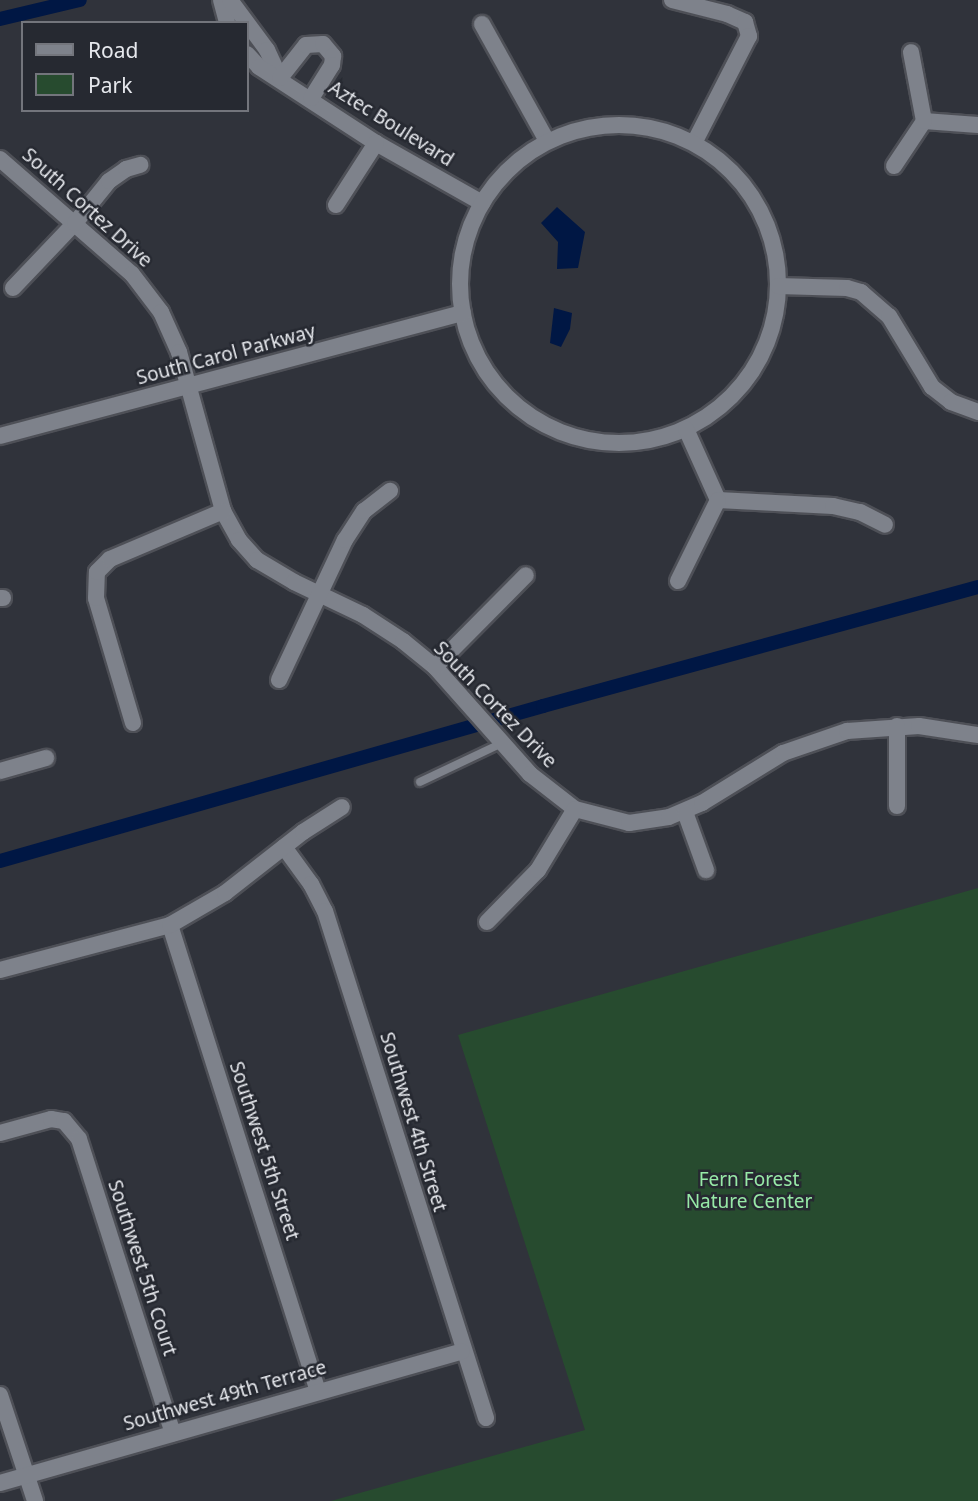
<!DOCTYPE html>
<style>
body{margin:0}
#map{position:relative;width:978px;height:1501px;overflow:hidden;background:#30333b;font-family:"Noto Sans",sans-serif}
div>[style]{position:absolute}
.green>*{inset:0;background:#274b2f}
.water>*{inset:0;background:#001744}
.canal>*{height:14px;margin:-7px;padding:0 7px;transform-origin:7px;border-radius:7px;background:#001744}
.roads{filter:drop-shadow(2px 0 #4e5057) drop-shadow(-2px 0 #4e5057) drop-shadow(0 2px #4e5057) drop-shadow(0 -2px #4e5057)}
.service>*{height:8px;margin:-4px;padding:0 4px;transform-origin:4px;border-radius:4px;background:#7e828b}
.minor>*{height:16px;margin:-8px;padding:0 8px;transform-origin:8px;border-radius:8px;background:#7e828b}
.minor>.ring{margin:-8px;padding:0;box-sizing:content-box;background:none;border:16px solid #7e828b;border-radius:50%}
span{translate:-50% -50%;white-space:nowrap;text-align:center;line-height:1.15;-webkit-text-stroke:5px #262931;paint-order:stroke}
.street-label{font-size:19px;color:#e6e8ed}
.park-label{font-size:19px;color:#97e9a7}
.legend{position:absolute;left:21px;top:21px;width:228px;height:91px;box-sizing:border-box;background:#262931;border:2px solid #73757c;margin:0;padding:9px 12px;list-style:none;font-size:21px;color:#e6e8ed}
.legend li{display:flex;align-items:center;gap:14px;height:35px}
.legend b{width:35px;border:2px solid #73757c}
</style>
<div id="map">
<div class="green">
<div style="clip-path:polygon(978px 888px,978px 1501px,331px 1501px,585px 1430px,458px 1035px)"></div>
</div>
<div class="water">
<div style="clip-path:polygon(557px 207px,585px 232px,578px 268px,557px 269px,558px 242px,541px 223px)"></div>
<div style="clip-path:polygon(554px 308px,572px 313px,570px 329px,561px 347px,550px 343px)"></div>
</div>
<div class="canal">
<div style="left:0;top:19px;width:82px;rotate:-13.4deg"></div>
<div style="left:0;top:861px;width:565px;rotate:-15.93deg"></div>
<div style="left:543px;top:706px;width:451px;rotate:-15.3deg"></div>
</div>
<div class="roads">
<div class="service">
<div style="left:420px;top:782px;width:91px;rotate:-25.4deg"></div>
</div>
<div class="minor">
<div style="left:221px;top:0;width:24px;rotate:75deg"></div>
<div style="left:230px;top:0;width:62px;rotate:53.5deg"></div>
<div style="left:267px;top:50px;width:31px;rotate:65deg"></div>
<div style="left:672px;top:0;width:57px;rotate:14.3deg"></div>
<div style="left:727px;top:14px;width:20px;rotate:24deg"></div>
<div style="left:745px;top:22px;width:15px;rotate:74deg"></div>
<div style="left:749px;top:36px;width:120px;rotate:117.2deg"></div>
<div style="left:482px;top:24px;width:134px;rotate:60.9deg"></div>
<div style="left:247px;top:54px;width:18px;rotate:47deg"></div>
<div style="left:259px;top:67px;width:140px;rotate:33deg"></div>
<div style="left:376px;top:143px;width:122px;rotate:29.5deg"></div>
<div style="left:280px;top:78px;width:42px;rotate:-51.8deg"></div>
<div style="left:306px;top:45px;width:17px;rotate:-3deg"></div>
<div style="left:323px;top:44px;width:16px;rotate:50deg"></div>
<div style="left:333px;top:56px;width:9px;rotate:96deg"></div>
<div style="left:332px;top:65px;width:39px;rotate:122deg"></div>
<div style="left:924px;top:121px;width:54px;rotate:4.2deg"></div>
<div class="ring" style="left:460px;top:125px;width:302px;height:302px"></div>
<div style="left:0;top:159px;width:175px;rotate:41.1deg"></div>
<div style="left:132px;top:274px;width:48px;rotate:52.7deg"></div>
<div style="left:161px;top:312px;width:44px;rotate:65.8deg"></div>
<div style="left:179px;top:352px;width:165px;rotate:74.5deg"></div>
<div style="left:223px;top:511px;width:33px;rotate:61deg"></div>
<div style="left:239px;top:540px;width:27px;rotate:48deg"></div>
<div style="left:257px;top:560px;width:43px;rotate:30.7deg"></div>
<div style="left:294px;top:582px;width:76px;rotate:25.6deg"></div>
<div style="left:363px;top:615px;width:48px;rotate:33deg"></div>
<div style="left:403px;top:641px;width:41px;rotate:39.1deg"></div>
<div style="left:435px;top:667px;width:143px;rotate:48.4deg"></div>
<div style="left:530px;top:774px;width:57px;rotate:37.9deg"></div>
<div style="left:575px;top:809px;width:56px;rotate:14.5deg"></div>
<div style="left:629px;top:823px;width:40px;rotate:-8.5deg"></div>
<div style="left:669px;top:817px;width:36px;rotate:-23deg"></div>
<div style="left:702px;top:803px;width:95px;rotate:-31.7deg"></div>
<div style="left:783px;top:753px;width:68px;rotate:-19deg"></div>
<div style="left:847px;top:731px;width:72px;rotate:-4deg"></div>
<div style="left:919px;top:726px;width:60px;rotate:8.7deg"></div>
<div style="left:894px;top:166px;width:54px;rotate:-56.3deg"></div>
<div style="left:924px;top:121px;width:70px;rotate:-100.7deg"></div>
<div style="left:336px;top:205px;width:74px;rotate:-57.2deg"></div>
<div style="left:778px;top:286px;width:69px;rotate:1.7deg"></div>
<div style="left:847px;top:288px;width:15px;rotate:16deg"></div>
<div style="left:861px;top:292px;width:37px;rotate:41deg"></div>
<div style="left:889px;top:316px;width:83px;rotate:58.8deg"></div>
<div style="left:932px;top:387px;width:24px;rotate:38deg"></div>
<div style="left:951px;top:402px;width:29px;rotate:20deg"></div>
<div style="left:13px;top:288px;width:90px;rotate:-46.4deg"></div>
<div style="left:75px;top:223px;width:54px;rotate:-51deg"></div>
<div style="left:109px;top:181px;width:21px;rotate:-35deg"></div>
<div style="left:126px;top:169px;width:15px;rotate:-16deg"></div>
<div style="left:686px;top:429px;width:78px;rotate:65.7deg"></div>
<div style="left:0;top:436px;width:479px;rotate:-14.9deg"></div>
<div style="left:718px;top:500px;width:115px;rotate:3deg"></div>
<div style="left:833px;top:506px;width:28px;rotate:13deg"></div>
<div style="left:860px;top:512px;width:28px;rotate:27deg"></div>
<div style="left:678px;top:581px;width:90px;rotate:-63.7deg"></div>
<div style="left:0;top:598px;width:3px"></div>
<div style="left:435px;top:667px;width:129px;rotate:-45.3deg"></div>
<div style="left:279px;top:680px;width:155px;rotate:-64.8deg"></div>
<div style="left:345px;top:540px;width:35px;rotate:-57deg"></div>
<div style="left:364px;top:511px;width:33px;rotate:-38deg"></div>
<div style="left:133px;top:723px;width:130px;rotate:-106.5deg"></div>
<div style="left:96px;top:598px;width:26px;rotate:-88deg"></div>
<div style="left:97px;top:572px;width:18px;rotate:-45deg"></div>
<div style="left:110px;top:559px;width:123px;rotate:-23deg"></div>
<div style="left:897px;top:726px;width:80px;rotate:90deg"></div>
<div style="left:0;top:771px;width:48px;rotate:-15.8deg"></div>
<div style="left:685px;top:812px;width:62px;rotate:70.1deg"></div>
<div style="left:284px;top:847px;width:46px;rotate:53.9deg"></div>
<div style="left:311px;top:884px;width:30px;rotate:63deg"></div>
<div style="left:325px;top:911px;width:532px;rotate:72.38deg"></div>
<div style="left:487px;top:922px;width:73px;rotate:-45.6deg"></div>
<div style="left:538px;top:870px;width:71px;rotate:-58.8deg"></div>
<div style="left:170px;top:925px;width:489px;rotate:72.4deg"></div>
<div style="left:0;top:970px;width:176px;rotate:-14.8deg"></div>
<div style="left:170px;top:925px;width:64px;rotate:-30.2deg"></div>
<div style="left:225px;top:893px;width:99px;rotate:-38deg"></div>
<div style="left:303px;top:832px;width:46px;rotate:-32.7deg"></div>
<div style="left:0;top:1133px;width:53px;rotate:-15.4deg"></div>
<div style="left:51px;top:1119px;width:13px;rotate:9deg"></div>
<div style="left:64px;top:1121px;width:23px;rotate:50deg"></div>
<div style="left:79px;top:1139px;width:309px;rotate:72.3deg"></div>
<div style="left:0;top:1395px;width:112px;rotate:71.7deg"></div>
<div style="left:0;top:1483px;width:480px;rotate:-15.9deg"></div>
</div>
</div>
<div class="street-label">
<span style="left:391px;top:124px;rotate:32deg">Aztec Boulevard</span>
<span style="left:87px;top:208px;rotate:42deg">South Cortez Drive</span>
<span style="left:226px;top:355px;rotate:-15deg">South Carol Parkway</span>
<span style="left:495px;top:705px;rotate:46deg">South Cortez Drive</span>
<span style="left:413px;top:1122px;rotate:73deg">Southwest 4th Street</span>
<span style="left:264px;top:1151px;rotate:72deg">Southwest 5th Street</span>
<span style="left:142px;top:1268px;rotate:72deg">Southwest 5th Court</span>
<span style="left:225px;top:1396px;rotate:-16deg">Southwest 49th Terrace</span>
</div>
<div class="park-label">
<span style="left:749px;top:1191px">Fern Forest<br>Nature Center</span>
</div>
<ul class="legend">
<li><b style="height:9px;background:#7e828b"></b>Road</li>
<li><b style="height:19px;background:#274b2f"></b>Park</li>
</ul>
</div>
